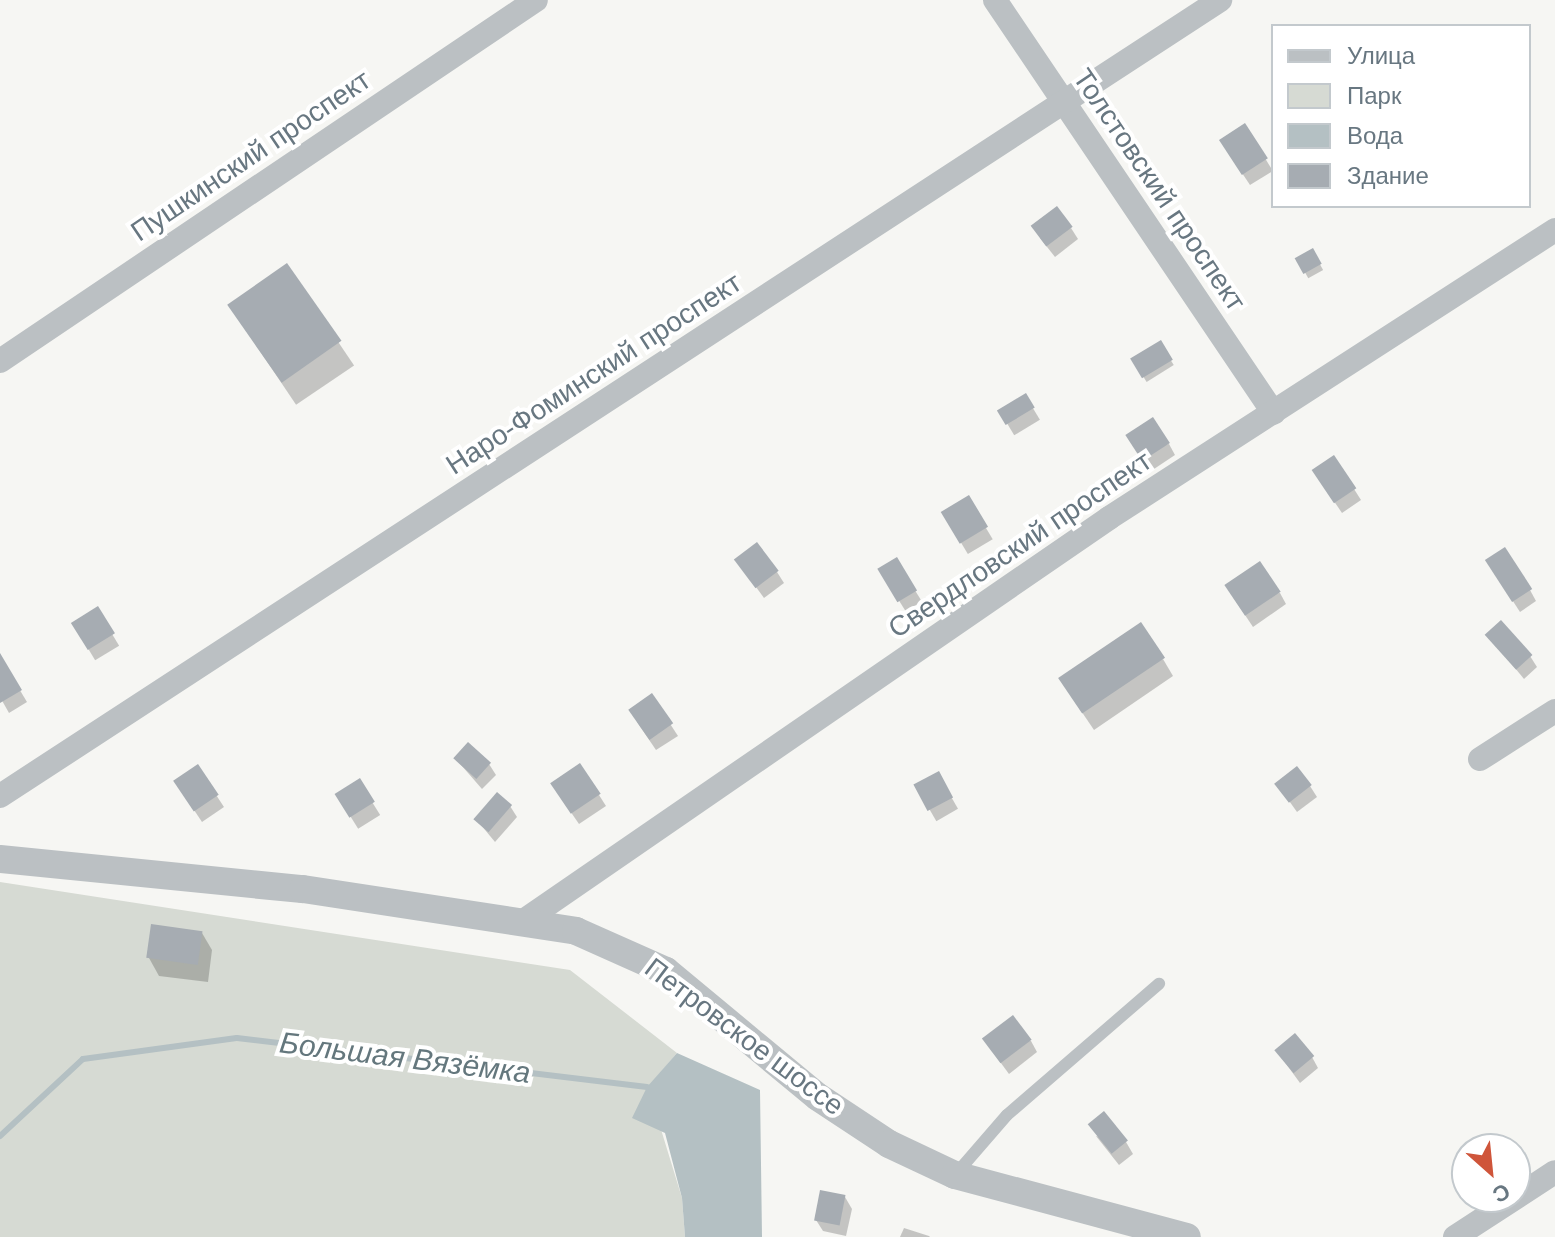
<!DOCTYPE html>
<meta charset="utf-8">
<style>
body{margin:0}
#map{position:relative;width:1555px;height:1237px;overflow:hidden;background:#f6f6f3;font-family:Arial,sans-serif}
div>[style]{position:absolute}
.green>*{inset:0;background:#d6dad3}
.water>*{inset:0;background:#b4c0c3}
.shadow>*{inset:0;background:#0003;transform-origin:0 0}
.stream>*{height:6px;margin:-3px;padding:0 3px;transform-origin:3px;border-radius:3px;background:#b4c0c3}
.building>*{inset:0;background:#a6acb2;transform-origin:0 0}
.service>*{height:12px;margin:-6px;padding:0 6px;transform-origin:6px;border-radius:6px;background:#bbc0c3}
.minor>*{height:24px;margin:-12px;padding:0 12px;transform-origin:12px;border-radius:12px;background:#bbc0c3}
.tertiary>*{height:28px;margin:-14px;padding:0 14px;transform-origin:14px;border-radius:14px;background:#bbc0c3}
span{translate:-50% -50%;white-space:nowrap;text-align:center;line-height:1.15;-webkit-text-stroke:8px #fff;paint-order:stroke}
.street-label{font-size:28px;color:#687781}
.water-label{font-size:30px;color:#64777d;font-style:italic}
.legend{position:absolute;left:1271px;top:24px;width:260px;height:184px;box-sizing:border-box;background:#fff;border:2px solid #c3c9cd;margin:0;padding:10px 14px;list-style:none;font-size:24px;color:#687781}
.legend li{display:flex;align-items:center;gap:16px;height:40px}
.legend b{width:40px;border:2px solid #c3c9cd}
.north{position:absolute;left:1451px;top:1133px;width:80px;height:80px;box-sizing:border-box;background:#fff;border:2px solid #c3c9cd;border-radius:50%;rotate:153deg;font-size:22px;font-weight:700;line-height:32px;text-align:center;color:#687781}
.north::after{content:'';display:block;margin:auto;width:28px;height:36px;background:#cf553a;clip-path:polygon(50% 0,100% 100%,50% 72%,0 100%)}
</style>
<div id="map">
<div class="green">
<div style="clip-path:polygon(0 882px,570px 970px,677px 1053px,648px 1087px,682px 1198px,685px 1237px,0 1237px)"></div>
</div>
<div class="water">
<div style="clip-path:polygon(677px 1053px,760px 1090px,762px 1237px,685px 1237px,682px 1198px,665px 1133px,632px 1118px,647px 1087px)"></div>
</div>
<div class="shadow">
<div style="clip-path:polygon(1245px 126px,1273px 171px,1250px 185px,1228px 152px)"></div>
<div style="clip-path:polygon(1071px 228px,1078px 239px,1055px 257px,1040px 238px)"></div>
<div style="left:1312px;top:250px;width:23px;height:17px;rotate:61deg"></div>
<div style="left:287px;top:266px;width:120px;height:70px;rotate:56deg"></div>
<div style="left:1160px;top:343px;width:26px;height:32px;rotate:58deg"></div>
<div style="left:1025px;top:395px;width:29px;height:30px;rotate:59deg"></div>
<div style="clip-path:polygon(1169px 444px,1175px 455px,1151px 471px,1135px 448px)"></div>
<div style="clip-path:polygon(1321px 482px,1354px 489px,1361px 500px,1342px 513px)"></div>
<div style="left:968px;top:498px;width:48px;height:29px;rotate:59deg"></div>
<div style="left:896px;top:560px;width:49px;height:19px;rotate:58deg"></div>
<div style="clip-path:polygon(737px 561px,777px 572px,784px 583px,764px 598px)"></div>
<div style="clip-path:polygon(1494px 572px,1530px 590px,1536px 601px,1520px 612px)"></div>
<div style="clip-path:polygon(1280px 593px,1286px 604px,1253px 627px,1233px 597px)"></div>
<div style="left:97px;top:609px;width:43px;height:28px;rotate:59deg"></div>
<div style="clip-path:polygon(1488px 635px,1530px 656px,1537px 667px,1524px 679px)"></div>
<div style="clip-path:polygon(0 657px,27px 702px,9px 713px,0 697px)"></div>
<div style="clip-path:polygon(1163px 659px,1173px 676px,1094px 730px,1071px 696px)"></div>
<div style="clip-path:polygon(652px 696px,678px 736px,656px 750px,637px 722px)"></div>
<div style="clip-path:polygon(455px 758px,489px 764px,496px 775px,482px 789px)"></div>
<div style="clip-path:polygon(197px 766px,224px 807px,202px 822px,182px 792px)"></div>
<div style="left:938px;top:774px;width:40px;height:25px;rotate:60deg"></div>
<div style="left:359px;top:781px;width:40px;height:26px;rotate:58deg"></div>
<div style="clip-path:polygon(1277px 784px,1310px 786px,1317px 797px,1297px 812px)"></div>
<div style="clip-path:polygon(559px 795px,599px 795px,606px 806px,579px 824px)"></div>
<div style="clip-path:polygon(510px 806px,517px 817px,495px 842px,476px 819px)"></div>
<div style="clip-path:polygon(202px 933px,212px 950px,208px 982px,159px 976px,149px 958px)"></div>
<div style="clip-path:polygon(984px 1040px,1031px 1041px,1037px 1052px,1009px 1074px)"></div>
<div style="clip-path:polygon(1276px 1050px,1312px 1057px,1318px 1068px,1300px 1083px)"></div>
<div style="clip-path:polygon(1096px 1136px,1126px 1142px,1133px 1154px,1119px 1165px)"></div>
<div style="clip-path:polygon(845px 1197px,852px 1209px,846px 1236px,823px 1231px,816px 1220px)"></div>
<div style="clip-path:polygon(904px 1228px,929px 1236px,930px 1237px,900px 1237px)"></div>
</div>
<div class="stream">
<div style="left:0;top:1136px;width:113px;rotate:-42.9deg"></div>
<div style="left:83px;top:1059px;width:155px;rotate:-7.8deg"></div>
<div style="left:237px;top:1038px;width:413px;rotate:6.8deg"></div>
</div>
<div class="building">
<div style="left:1245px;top:123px;width:42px;height:31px;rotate:57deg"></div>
<div style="left:1057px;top:206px;width:26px;height:33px;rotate:53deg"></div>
<div style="left:1313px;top:248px;width:18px;height:21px;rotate:61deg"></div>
<div style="left:287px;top:263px;width:95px;height:73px;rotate:55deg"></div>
<div style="left:1161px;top:340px;width:23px;height:36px;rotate:59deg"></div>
<div style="left:1026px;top:393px;width:17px;height:34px;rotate:59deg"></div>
<div style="left:1153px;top:417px;width:31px;height:33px;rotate:57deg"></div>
<div style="left:1334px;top:455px;width:40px;height:27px;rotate:56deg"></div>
<div style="left:969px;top:495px;width:37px;height:33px;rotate:59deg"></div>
<div style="left:757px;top:542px;width:36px;height:29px;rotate:53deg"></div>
<div style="left:1505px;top:547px;width:50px;height:24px;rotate:57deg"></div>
<div style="left:897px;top:557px;width:39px;height:23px;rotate:59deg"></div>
<div style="left:1260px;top:561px;width:37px;height:43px;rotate:56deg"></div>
<div style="left:98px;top:606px;width:32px;height:32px;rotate:58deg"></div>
<div style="left:1501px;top:620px;width:47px;height:22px;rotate:48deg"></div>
<div style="left:1141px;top:622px;width:43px;height:100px;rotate:56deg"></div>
<div style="clip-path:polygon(0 653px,22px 690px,0 703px)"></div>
<div style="left:652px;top:693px;width:37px;height:29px;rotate:55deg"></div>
<div style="left:468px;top:742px;width:31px;height:22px;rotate:42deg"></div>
<div style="left:580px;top:763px;width:37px;height:36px;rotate:56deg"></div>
<div style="left:198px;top:764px;width:37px;height:30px;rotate:56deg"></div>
<div style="left:1297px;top:766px;width:24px;height:29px;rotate:52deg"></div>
<div style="left:939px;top:771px;width:30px;height:29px;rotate:62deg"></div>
<div style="left:360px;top:778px;width:28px;height:30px;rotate:58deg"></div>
<div style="left:497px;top:792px;width:20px;height:36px;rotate:41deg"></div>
<div style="left:151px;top:924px;width:52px;height:34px;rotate:8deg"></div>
<div style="left:1013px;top:1015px;width:31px;height:39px;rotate:53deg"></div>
<div style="left:1295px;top:1033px;width:30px;height:27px;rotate:50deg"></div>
<div style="left:1104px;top:1111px;width:38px;height:21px;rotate:51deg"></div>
<div style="left:820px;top:1190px;width:26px;height:31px;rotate:11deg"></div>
</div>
<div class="service">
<div style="left:955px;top:1175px;width:79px;rotate:-49.1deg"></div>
<div style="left:1007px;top:1115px;width:201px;rotate:-40.8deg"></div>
</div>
<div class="minor">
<div style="left:995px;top:0;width:498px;rotate:56deg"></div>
<div style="left:0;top:361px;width:646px;rotate:-33.96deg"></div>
<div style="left:1480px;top:759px;width:89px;rotate:-32.6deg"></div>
<div style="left:0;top:796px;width:1457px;rotate:-33.12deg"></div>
<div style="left:525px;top:920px;width:709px;rotate:-34.54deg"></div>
<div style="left:1109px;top:518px;width:531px;rotate:-32.85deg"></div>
<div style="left:1455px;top:1237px;width:119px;rotate:-33deg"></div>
</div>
<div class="tertiary">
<div style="left:0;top:859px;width:304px;rotate:5.7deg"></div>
<div style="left:303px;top:889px;width:276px;rotate:8.7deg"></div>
<div style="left:576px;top:931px;width:98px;rotate:24deg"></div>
<div style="left:666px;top:971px;width:197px;rotate:39.7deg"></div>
<div style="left:818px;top:1097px;width:85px;rotate:33.5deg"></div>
<div style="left:889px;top:1144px;width:73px;rotate:25.2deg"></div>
<div style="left:955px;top:1175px;width:240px;rotate:15deg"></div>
</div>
<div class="street-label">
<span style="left:251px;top:156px;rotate:-34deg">Пушкинский проспект</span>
<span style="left:1159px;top:190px;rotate:56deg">Толстовский проспект</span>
<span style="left:594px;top:374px;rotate:-33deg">Наро-Фоминский проспект</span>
<span style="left:1020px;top:545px;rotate:-34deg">Свердловский проспект</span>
<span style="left:744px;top:1037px;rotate:37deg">Петровское шоссе</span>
</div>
<div class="water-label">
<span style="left:405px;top:1058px;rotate:7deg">Большая Вязёмка</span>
</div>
<ul class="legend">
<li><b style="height:10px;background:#bbc0c3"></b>Улица</li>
<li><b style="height:22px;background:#d6dad3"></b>Парк</li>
<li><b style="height:22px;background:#b4c0c3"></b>Вода</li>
<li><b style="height:22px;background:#a6acb2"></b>Здание</li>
</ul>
<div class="north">С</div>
</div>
